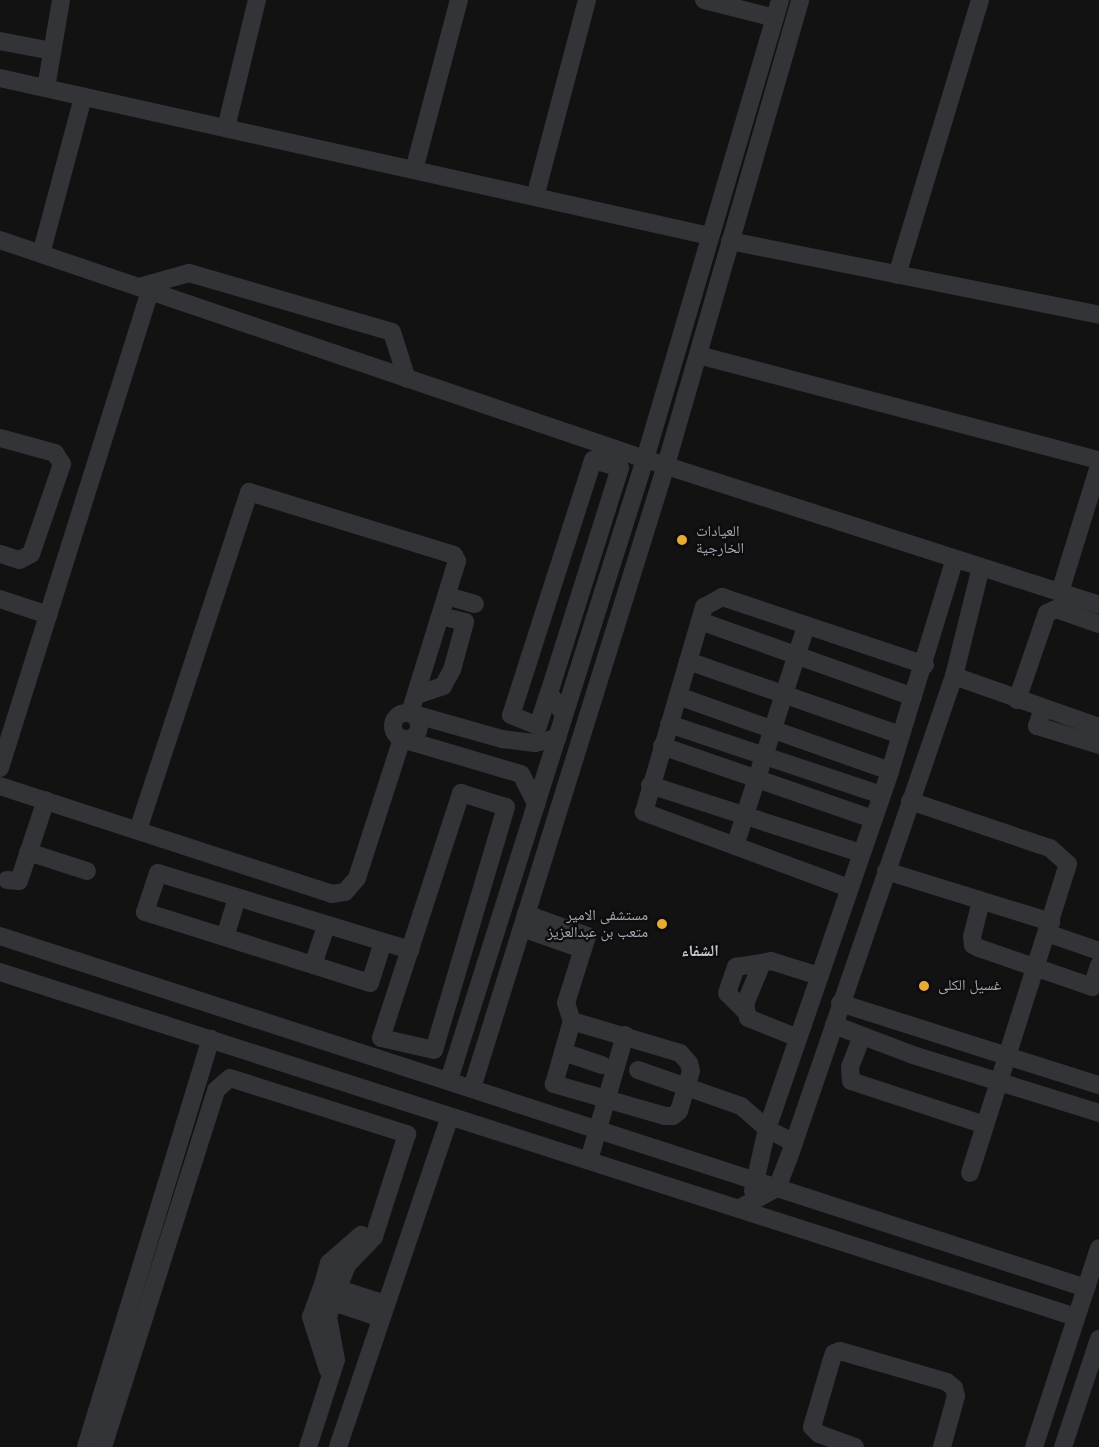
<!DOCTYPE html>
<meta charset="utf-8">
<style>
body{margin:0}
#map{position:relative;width:1099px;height:1447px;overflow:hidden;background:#121213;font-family:"Nunito Sans","Noto Naskh Arabic",sans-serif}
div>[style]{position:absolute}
.minor>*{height:18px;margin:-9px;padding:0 9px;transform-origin:9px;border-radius:9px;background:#333438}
.minor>.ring{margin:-9px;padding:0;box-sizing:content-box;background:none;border:18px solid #333438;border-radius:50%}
.dots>*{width:16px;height:16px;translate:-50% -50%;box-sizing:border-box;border:3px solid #0d0d0e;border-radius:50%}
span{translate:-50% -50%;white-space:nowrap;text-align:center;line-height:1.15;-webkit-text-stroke:4.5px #0d0d0e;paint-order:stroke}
.poi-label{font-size:15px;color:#a4a8b3}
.left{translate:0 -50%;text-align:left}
.right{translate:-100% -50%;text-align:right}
.neighbourhood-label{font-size:16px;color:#c4c7cf;font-weight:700}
</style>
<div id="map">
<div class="minor">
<div style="left:704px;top:0;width:73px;rotate:14.2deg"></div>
<div style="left:0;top:41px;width:53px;rotate:10.9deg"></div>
<div style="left:0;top:78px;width:727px;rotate:12.55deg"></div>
<div style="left:46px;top:88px;width:89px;rotate:-80.3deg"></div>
<div style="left:226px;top:128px;width:132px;rotate:-76.4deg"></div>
<div style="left:414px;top:170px;width:176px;rotate:-75.2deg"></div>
<div style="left:535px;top:197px;width:204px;rotate:-75.2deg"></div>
<div style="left:0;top:240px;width:681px;rotate:18.75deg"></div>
<div style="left:645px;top:459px;width:477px;rotate:17.8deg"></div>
<div style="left:730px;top:241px;width:376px;rotate:11.3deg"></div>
<div style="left:41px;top:254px;width:163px;rotate:-75deg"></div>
<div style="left:897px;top:275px;width:287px;rotate:-73.2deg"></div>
<div style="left:139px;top:287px;width:52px;rotate:-15.6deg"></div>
<div style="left:189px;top:273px;width:211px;rotate:16.2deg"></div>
<div style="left:392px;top:332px;width:49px;rotate:72.3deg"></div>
<div style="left:698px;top:355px;width:415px;rotate:14.7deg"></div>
<div style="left:0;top:438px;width:57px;rotate:15.3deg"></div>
<div style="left:55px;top:453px;width:13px;rotate:58deg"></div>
<div style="left:62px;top:464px;width:95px;rotate:109deg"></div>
<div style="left:31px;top:554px;width:13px;rotate:153deg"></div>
<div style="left:19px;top:560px;width:20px;rotate:-162deg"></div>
<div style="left:1060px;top:592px;width:132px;rotate:-72.8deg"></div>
<div style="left:447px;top:596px;width:29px;rotate:16deg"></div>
<div style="left:0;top:599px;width:51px;rotate:18.4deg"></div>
<div style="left:700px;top:621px;width:226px;rotate:19.6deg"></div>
<div style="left:688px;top:661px;width:225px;rotate:19.2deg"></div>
<div style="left:954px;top:676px;width:154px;rotate:19.4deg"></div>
<div style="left:549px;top:693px;width:236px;rotate:-72.5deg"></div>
<div style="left:620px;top:468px;width:28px;rotate:-163deg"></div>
<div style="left:593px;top:460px;width:268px;rotate:107.8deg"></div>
<div style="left:511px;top:715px;width:29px;rotate:22deg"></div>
<div style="left:538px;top:726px;width:35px;rotate:-72deg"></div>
<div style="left:549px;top:693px;width:24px;rotate:55deg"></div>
<div style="left:417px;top:695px;width:28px;rotate:-19deg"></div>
<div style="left:443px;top:686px;width:18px;rotate:-61deg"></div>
<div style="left:452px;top:670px;width:50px;rotate:-74.8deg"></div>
<div style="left:465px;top:622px;width:25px;rotate:-166deg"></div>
<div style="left:678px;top:696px;width:225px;rotate:19.5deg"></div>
<div style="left:1017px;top:700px;width:92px;rotate:-71deg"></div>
<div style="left:1047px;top:613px;width:10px;rotate:-24deg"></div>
<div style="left:1056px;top:609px;width:46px;rotate:19.2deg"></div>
<div style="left:1043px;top:708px;width:19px;rotate:108deg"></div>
<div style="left:1037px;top:726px;width:65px;rotate:17deg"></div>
<div class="ring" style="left:393px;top:713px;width:8px;height:8px"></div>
<div style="left:669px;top:724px;width:224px;rotate:18.5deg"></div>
<div style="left:662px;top:746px;width:223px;rotate:19.1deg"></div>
<div style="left:0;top:768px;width:500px;rotate:-72.54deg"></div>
<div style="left:650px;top:785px;width:221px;rotate:17.9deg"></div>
<div style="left:0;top:786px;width:349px;rotate:18deg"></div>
<div style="left:332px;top:894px;width:13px;rotate:-9deg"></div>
<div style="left:345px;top:892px;width:18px;rotate:-49deg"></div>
<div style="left:357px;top:878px;width:146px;rotate:-72.1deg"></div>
<div style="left:402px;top:739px;width:124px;rotate:16.4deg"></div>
<div style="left:521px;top:774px;width:34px;rotate:63deg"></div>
<div style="left:461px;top:793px;width:47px;rotate:17.3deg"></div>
<div style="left:506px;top:807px;width:253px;rotate:106.5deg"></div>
<div style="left:434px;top:1050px;width:54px;rotate:-167.2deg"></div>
<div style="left:381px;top:1038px;width:258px;rotate:-71.9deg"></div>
<div style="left:910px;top:801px;width:148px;rotate:18.6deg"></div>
<div style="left:1050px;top:848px;width:24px;rotate:42deg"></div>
<div style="left:1068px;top:864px;width:324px;rotate:107.6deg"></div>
<div style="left:138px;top:830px;width:356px;rotate:-71.8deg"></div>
<div style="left:249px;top:492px;width:214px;rotate:17.1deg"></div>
<div style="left:454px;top:555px;width:7px;rotate:63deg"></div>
<div style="left:457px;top:561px;width:159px;rotate:107.2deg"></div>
<div style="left:410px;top:713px;width:96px;rotate:15.8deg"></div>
<div style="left:502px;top:739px;width:33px;rotate:7deg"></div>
<div style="left:535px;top:743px;width:23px;rotate:-13deg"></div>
<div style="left:735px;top:846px;width:231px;rotate:-72.1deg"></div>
<div style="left:28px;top:852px;width:62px;rotate:17.9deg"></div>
<div style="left:886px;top:871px;width:173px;rotate:17.2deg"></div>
<div style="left:7px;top:880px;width:12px;rotate:5deg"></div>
<div style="left:19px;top:881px;width:85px;rotate:-71.6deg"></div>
<div style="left:849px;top:888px;width:219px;rotate:-159.7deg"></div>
<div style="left:644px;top:812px;width:214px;rotate:-73.7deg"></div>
<div style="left:704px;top:607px;width:21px;rotate:-29deg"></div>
<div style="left:722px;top:597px;width:214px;rotate:18.5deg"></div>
<div style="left:981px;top:901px;width:36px;rotate:104deg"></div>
<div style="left:972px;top:936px;width:9px;rotate:84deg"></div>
<div style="left:973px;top:945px;width:7px;rotate:27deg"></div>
<div style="left:979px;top:948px;width:120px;rotate:19deg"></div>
<div style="left:1092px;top:987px;width:23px;rotate:-72deg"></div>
<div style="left:526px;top:914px;width:65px;rotate:19.8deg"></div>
<div style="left:587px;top:936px;width:70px;rotate:107.4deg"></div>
<div style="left:566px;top:1003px;width:19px;rotate:72deg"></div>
<div style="left:572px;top:1021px;width:113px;rotate:16.5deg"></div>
<div style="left:680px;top:1053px;width:13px;rotate:48deg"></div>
<div style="left:689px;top:1063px;width:8px;rotate:76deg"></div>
<div style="left:691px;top:1071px;width:42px;rotate:106.7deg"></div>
<div style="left:679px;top:1111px;width:8px;rotate:140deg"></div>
<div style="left:673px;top:1116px;width:8px;rotate:180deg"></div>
<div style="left:665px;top:1116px;width:116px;rotate:-163.9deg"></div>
<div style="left:554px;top:1084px;width:66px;rotate:-74.1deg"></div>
<div style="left:522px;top:928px;width:64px;rotate:19.3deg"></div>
<div style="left:1047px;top:933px;width:55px;rotate:19.1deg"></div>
<div style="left:0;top:936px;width:1142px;rotate:17.96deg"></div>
<div style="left:225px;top:937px;width:41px;rotate:-72.9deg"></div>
<div style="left:383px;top:942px;width:43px;rotate:107.6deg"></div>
<div style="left:370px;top:983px;width:236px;rotate:-162.5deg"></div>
<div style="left:145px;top:912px;width:41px;rotate:-71.6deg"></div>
<div style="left:158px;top:873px;width:264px;rotate:17deg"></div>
<div style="left:313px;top:965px;width:41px;rotate:-71.6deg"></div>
<div style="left:0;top:972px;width:1130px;rotate:17.78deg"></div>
<div style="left:840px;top:1003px;width:272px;rotate:17.6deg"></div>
<div style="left:745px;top:1011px;width:25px;rotate:-135deg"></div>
<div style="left:727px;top:993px;width:28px;rotate:-71deg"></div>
<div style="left:736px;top:967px;width:26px;rotate:-9deg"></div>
<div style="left:834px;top:1025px;width:85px;rotate:20.8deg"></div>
<div style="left:913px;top:1055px;width:195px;rotate:17.3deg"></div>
<div style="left:862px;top:1036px;width:33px;rotate:111deg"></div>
<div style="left:850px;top:1067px;width:14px;rotate:86deg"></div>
<div style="left:851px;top:1081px;width:141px;rotate:18.2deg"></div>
<div style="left:798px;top:1038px;width:54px;rotate:-158.2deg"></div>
<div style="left:748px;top:1018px;width:14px;rotate:-102deg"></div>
<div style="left:745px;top:1004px;width:44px;rotate:-67.5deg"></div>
<div style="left:762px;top:963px;width:9px;rotate:-13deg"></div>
<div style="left:771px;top:961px;width:50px;rotate:17.4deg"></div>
<div style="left:563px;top:1052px;width:41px;rotate:18.4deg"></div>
<div style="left:638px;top:1070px;width:109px;rotate:19.3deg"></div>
<div style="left:741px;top:1106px;width:35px;rotate:41deg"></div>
<div style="left:767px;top:1129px;width:30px;rotate:27deg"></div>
<div style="left:449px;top:1080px;width:651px;rotate:-72.48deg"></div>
<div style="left:645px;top:459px;width:478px;rotate:-73.6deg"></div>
<div style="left:472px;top:1088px;width:653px;rotate:-72.7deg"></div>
<div style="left:666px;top:465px;width:484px;rotate:-73.9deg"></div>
<div style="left:589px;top:1160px;width:130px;rotate:-73.9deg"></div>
<div style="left:753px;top:1191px;width:64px;rotate:-77.3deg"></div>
<div style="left:767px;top:1129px;width:379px;rotate:-71deg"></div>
<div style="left:890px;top:771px;width:222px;rotate:-73deg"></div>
<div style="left:740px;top:1208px;width:42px;rotate:-28.4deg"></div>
<div style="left:777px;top:1188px;width:30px;rotate:-69deg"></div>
<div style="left:788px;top:1160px;width:512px;rotate:-71.07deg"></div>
<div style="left:954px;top:676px;width:112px;rotate:-76.1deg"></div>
<div style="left:323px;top:1284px;width:22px;rotate:-74deg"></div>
<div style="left:329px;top:1263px;width:43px;rotate:-41.2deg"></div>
<div style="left:328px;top:1370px;width:56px;rotate:-107.8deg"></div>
<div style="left:311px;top:1317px;width:35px;rotate:-70deg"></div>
<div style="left:323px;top:1284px;width:66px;rotate:17.6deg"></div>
<div style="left:86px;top:1447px;width:427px;rotate:-73deg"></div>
<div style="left:103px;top:1447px;width:374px;rotate:-72.4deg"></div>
<div style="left:216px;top:1090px;width:18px;rotate:-41deg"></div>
<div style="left:230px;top:1078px;width:186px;rotate:17.6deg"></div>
<div style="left:407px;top:1134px;width:108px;rotate:107.8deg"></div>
<div style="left:374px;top:1237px;width:39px;rotate:134deg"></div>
<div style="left:347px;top:1265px;width:26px;rotate:111deg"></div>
<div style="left:308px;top:1447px;width:91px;rotate:-72.2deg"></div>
<div style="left:336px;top:1360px;width:44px;rotate:-100.5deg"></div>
<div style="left:328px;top:1317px;width:16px;rotate:-72deg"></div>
<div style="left:333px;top:1302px;width:51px;rotate:18.4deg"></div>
<div style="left:338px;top:1447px;width:349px;rotate:-71.3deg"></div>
<div style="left:855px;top:1447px;width:38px;rotate:-160deg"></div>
<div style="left:819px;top:1434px;width:10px;rotate:-135deg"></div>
<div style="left:812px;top:1427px;width:68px;rotate:-73.7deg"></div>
<div style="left:831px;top:1362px;width:9px;rotate:-72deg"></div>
<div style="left:834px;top:1353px;width:6px;rotate:-18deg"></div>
<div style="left:840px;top:1351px;width:111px;rotate:16.2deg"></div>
<div style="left:947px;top:1382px;width:9px;rotate:41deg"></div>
<div style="left:954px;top:1388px;width:8px;rotate:76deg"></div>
<div style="left:956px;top:1396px;width:53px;rotate:105.4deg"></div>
<div style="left:1034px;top:1447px;width:209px;rotate:-71.9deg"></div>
<div style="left:1063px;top:1447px;width:114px;rotate:-71.6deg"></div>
</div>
<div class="dots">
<div style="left:682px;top:540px;background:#e7ac35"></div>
<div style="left:662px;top:924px;background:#e7ac35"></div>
<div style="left:924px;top:986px;background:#e7ac35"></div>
</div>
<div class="poi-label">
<span class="left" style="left:696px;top:540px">العيادات<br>الخارجية</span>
<span class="right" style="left:648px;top:924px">مستشفى الامير<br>متعب بن عبدالعزيز</span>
<span class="left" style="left:938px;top:986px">غسيل الكلى</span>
</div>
<div class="neighbourhood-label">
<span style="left:700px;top:951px">الشفاء</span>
</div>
</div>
